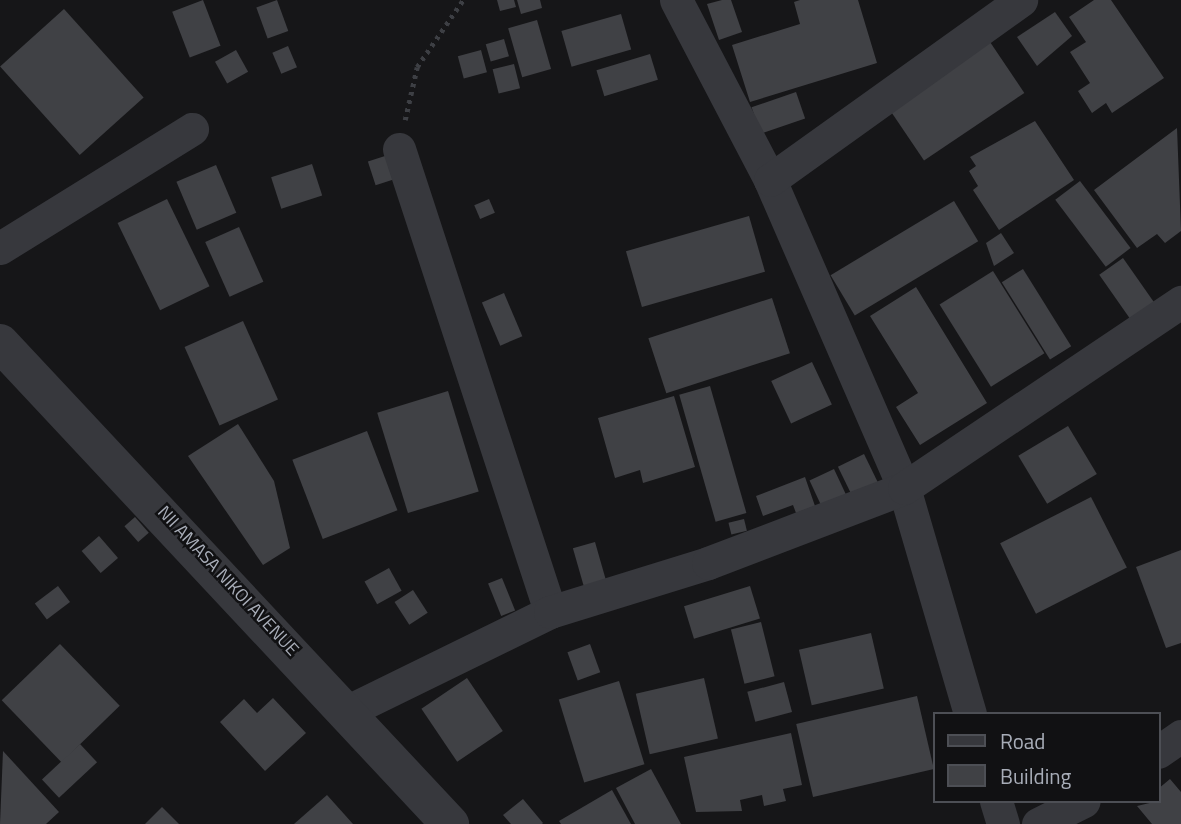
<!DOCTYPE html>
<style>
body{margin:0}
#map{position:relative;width:1181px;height:824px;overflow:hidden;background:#161618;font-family:"Titillium Web",sans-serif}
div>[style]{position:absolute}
.building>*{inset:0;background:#404145;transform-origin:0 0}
.path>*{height:4.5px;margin-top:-2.25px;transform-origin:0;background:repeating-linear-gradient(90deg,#3d3f44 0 3.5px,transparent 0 8.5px)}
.minor>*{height:33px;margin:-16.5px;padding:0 16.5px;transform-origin:16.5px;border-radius:16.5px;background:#37383d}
.tertiary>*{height:38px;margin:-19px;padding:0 19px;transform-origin:19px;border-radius:19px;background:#37383d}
span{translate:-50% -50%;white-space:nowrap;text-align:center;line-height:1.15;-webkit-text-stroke:5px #111113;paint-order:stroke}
.street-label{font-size:18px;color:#a8adb8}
.legend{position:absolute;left:933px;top:712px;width:228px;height:91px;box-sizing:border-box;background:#111113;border:2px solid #4d4f55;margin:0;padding:9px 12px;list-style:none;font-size:21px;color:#a8adb8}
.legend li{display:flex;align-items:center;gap:14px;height:35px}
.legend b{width:35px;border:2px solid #4d4f55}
</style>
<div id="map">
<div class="building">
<div style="left:203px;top:0;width:49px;height:33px;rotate:69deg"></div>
<div style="left:277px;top:0;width:33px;height:22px;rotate:70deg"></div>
<div style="clip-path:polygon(497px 0,514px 0,516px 7px,500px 11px)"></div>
<div style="clip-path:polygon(517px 0,540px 0,542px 8px,521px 14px)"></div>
<div style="clip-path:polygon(722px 0,731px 0,742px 32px,719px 40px,707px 4px)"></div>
<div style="clip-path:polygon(800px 0,858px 0,877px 63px,750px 102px,732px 45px,800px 24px,794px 2px)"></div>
<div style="clip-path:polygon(1094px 0,1111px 0,1164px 78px,1112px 113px,1106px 103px,1092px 113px,1078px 91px,1090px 83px,1070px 52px,1086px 42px,1069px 17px)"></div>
<div style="left:64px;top:9px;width:119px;height:86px;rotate:48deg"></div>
<div style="clip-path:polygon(1055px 12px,1072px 36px,1037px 66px,1017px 37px)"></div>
<div style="left:621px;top:14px;width:37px;height:62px;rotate:74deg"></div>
<div style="left:537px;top:20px;width:51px;height:30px;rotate:74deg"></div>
<div style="left:504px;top:39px;width:18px;height:19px;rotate:74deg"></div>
<div style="left:988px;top:39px;width:65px;height:121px;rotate:56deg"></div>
<div style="left:288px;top:46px;width:23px;height:17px;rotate:67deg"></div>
<div style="left:236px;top:50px;width:25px;height:24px;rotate:61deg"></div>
<div style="left:481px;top:50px;width:23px;height:24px;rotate:75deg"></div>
<div style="left:650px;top:54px;width:27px;height:56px;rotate:73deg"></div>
<div style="left:514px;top:64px;width:25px;height:22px;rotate:76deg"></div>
<div style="left:796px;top:92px;width:28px;height:47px;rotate:71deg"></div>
<div style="clip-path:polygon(1035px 121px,1074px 180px,999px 230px,973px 190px,978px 186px,969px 171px,976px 166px,970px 157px)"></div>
<div style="clip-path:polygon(1177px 128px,1181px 231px,1165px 243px,1157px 234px,1137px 248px,1094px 190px)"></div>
<div style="left:385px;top:156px;width:25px;height:18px;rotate:72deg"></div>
<div style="left:312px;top:164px;width:33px;height:43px;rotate:72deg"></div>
<div style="left:216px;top:165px;width:52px;height:43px;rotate:67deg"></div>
<div style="left:1080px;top:181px;width:84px;height:31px;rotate:53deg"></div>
<div style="left:167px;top:199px;width:97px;height:55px;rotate:64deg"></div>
<div style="left:489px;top:199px;width:15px;height:16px;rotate:67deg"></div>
<div style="left:954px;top:201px;width:47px;height:144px;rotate:59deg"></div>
<div style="left:749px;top:216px;width:58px;height:128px;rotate:74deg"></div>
<div style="left:239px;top:227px;width:60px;height:37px;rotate:66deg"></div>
<div style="clip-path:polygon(1001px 233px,1014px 253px,994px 266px,986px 243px)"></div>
<div style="left:1123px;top:258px;width:58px;height:29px;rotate:55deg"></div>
<div style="left:1023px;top:269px;width:91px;height:25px;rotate:58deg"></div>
<div style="left:993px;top:271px;width:97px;height:63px;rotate:58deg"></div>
<div style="clip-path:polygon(916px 287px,987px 403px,920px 445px,896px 407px,918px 393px,870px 316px)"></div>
<div style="left:504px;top:293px;width:47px;height:24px;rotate:67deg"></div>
<div style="left:772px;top:298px;width:58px;height:130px;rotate:72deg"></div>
<div style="left:243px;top:321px;width:86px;height:64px;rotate:66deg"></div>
<div style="left:812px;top:362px;width:47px;height:45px;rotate:65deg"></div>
<div style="left:710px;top:386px;width:132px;height:32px;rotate:74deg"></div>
<div style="left:448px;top:391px;width:105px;height:74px;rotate:73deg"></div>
<div style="clip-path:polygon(674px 396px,695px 467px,643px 483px,640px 470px,615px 478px,598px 418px)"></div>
<div style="clip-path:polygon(238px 424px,274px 481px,290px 548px,263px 565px,188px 456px)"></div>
<div style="left:1068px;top:426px;width:56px;height:58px;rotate:59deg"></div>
<div style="left:367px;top:431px;width:85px;height:80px;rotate:69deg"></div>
<div style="left:864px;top:454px;width:32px;height:29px;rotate:64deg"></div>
<div style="left:834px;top:469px;width:31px;height:27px;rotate:65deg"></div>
<div style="clip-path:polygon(805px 477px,815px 506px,796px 513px,793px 505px,763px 516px,756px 496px)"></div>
<div style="left:1091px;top:497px;width:79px;height:102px;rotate:63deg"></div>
<div style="left:135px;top:517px;width:21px;height:14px;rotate:49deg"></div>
<div style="left:744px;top:519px;width:12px;height:16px;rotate:76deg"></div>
<div style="left:99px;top:536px;width:29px;height:23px;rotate:49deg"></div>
<div style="left:595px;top:542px;width:46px;height:23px;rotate:74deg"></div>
<div style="clip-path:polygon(1181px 550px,1181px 643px,1166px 648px,1136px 567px)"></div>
<div style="left:389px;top:568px;width:26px;height:28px;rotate:61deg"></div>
<div style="left:502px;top:578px;width:35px;height:15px;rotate:68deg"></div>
<div style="left:58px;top:586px;width:20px;height:29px;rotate:53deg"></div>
<div style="left:750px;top:586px;width:34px;height:69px;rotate:73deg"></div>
<div style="left:413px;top:590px;width:27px;height:22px;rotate:57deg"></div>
<div style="left:761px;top:622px;width:56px;height:31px;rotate:76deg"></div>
<div style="left:871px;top:633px;width:57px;height:74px;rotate:77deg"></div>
<div style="left:60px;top:644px;width:86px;height:81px;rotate:46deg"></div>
<div style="left:590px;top:644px;width:30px;height:24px;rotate:70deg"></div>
<div style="left:467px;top:678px;width:64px;height:55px;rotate:56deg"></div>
<div style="left:704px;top:678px;width:62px;height:70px;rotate:77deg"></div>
<div style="left:619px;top:681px;width:87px;height:63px;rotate:73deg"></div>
<div style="left:784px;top:682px;width:31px;height:38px;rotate:75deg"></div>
<div style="left:917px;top:696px;width:75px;height:124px;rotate:77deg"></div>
<div style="clip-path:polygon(273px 698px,306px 733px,265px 771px,220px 722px,244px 699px,257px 713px)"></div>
<div style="clip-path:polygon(791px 733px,802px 785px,783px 789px,786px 801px,764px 806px,762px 795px,740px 800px,742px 811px,696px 812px,684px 757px)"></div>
<div style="left:80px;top:744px;width:25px;height:52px;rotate:47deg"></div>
<div style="clip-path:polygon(3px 751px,59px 812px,46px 824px,0 824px)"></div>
<div style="clip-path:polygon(651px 769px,681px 824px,635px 824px,616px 788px)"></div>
<div style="clip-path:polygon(1170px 779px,1181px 792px,1181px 824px,1152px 824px,1137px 806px,1158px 801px,1158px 789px)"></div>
<div style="clip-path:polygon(612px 790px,631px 824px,561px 824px,559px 821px)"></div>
<div style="clip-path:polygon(327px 795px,353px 824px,294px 824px)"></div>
<div style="clip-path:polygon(523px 799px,543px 823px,542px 824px,511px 824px,503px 815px)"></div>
<div style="clip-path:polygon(162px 807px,179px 824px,145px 824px)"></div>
</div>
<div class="path">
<div style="left:405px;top:120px;width:54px;rotate:-77.2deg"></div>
<div style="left:417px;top:67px;width:81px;rotate:-55.5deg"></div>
</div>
<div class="minor">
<div style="left:676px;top:0;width:203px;rotate:62.4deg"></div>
<div style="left:770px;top:180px;width:336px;rotate:66.5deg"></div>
<div style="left:904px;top:488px;width:235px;rotate:73.7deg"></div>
<div style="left:399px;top:149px;width:487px;rotate:71.9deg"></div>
<div style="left:770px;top:180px;width:309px;rotate:-35.6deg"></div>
<div style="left:0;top:248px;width:226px;rotate:-31.8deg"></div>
<div style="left:350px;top:710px;width:223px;rotate:-26.1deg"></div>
<div style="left:550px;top:612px;width:165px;rotate:-17.2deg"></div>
<div style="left:708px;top:563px;width:210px;rotate:-20.9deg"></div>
<div style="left:904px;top:488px;width:334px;rotate:-33.9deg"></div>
<div style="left:1158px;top:752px;width:28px;rotate:-35deg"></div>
<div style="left:996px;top:801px;width:24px;rotate:73deg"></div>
<div style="left:1038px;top:824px;width:51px;rotate:-26.6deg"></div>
</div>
<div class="tertiary">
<div style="left:0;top:343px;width:659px;rotate:46.91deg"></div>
</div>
<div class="street-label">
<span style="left:228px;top:581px;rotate:47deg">NII AMASA NIKOI AVENUE</span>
</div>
<ul class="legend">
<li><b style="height:9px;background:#37383d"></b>Road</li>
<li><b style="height:19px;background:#404145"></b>Building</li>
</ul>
</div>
